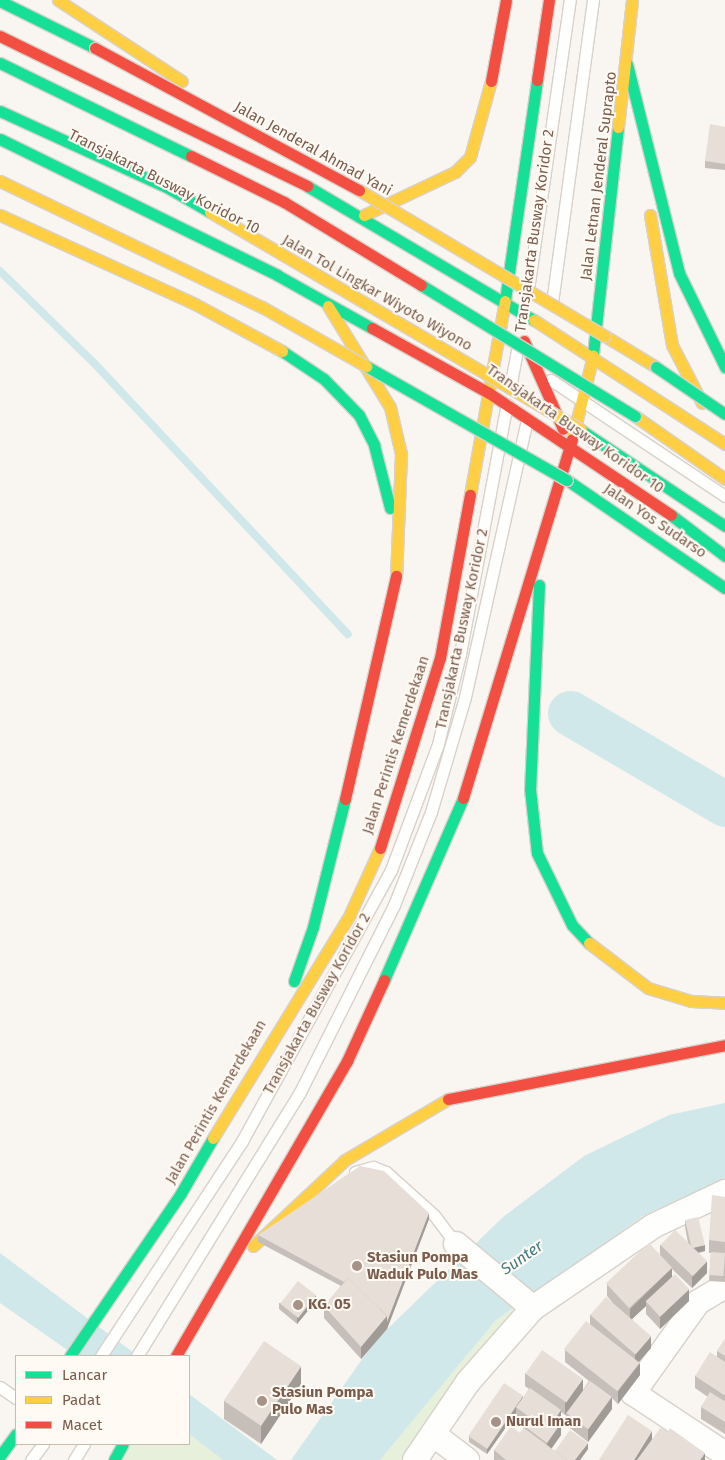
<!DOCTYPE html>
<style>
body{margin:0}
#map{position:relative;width:725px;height:1460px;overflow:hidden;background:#f9f5f0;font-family:"Fira Sans",sans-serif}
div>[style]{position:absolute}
.green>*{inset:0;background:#e7f0db}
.water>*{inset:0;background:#d0e8ea}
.stream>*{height:8px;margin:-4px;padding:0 4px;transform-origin:4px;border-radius:4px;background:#d0e8ea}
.river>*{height:45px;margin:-22.5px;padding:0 22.5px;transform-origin:22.5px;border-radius:22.5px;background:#d0e8ea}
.roads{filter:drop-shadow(1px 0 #d7d1cb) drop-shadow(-1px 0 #d7d1cb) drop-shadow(0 1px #d7d1cb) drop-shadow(0 -1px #d7d1cb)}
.lane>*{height:11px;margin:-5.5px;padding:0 5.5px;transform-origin:5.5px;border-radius:5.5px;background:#fefefd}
.street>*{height:24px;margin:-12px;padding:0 12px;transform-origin:12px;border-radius:12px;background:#fefefd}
.fast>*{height:11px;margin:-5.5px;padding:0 5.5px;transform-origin:5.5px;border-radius:5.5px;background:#16e098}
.slow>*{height:11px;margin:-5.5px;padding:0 5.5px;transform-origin:5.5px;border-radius:5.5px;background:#ffcf43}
.jam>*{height:11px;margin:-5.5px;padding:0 5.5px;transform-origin:5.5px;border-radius:5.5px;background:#f24e42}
.bridges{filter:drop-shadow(1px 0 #dad1cc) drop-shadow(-1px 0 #dad1cc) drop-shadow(0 1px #dad1cc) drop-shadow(0 -1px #dad1cc)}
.fast-bridge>*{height:11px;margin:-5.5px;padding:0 5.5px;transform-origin:5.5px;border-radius:5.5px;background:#16e098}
.slow-bridge>*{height:11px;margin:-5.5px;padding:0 5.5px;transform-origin:5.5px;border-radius:5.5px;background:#ffcf43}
.jam-bridge>*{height:11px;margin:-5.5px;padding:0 5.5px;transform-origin:5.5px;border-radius:5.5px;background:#f24e42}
.wall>*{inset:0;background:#c6bfb9}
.shaded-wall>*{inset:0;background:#a19b96}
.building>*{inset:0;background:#e6ded7;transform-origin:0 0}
.dots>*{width:14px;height:14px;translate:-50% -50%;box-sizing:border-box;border:2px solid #fffaf3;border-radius:50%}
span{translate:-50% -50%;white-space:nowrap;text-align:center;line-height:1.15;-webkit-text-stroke:4px #fffaf3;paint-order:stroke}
.street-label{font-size:15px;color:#7a5c4d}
.poi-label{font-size:15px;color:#7a5c4d;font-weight:700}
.left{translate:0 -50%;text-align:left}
.water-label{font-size:16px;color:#437c86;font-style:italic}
.legend{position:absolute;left:15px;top:1355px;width:175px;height:90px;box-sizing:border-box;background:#fffaf3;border:1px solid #cabbb1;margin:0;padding:6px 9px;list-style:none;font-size:15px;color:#7a5c4d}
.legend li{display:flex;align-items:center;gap:10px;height:25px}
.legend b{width:25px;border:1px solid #cabbb1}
</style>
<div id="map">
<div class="green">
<div style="clip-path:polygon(725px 1180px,725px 1192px,533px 1308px,415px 1460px,380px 1460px,496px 1320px,646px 1214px)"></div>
<div style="clip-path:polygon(189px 1434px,223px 1460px,114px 1460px,123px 1444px,189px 1444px)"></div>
</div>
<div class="water">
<div style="clip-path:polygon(725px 1103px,725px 1180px,646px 1214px,496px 1320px,380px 1460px,291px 1460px,375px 1341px,503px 1217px,584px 1156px,669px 1115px)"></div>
<div style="clip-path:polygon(0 1253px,138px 1356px,76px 1356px,0 1303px)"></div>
<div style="clip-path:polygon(189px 1394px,277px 1460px,223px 1460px,189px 1434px)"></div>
</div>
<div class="stream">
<div style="left:0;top:271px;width:133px;rotate:44.4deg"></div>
<div style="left:95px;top:364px;width:370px;rotate:46.9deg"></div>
</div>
<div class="river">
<div style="left:570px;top:713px;width:180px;rotate:30.4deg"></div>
</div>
<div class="roads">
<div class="lane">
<div style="left:528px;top:290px;width:293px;rotate:-81.8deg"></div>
<div style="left:552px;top:303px;width:306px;rotate:-82.3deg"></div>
<div style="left:551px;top:380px;width:209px;rotate:33.7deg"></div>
<div style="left:510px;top:388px;width:44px;rotate:-79.5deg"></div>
<div style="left:355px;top:1172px;width:19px;rotate:-16deg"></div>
<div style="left:373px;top:1167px;width:14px;rotate:21deg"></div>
<div style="left:386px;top:1172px;width:64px;rotate:41.9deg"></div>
<div style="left:434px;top:1215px;width:36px;rotate:53deg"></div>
<div style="left:101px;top:1356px;width:257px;rotate:-56.7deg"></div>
<div style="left:242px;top:1141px;width:309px;rotate:-61.2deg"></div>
<div style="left:391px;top:870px;width:134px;rotate:-69.5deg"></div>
<div style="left:438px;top:744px;width:93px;rotate:-76.3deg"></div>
<div style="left:460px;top:654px;width:254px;rotate:-79.4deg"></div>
<div style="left:137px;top:1356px;width:310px;rotate:-58.3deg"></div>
<div style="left:300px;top:1092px;width:209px;rotate:-63.3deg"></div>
<div style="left:394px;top:905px;width:100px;rotate:-68.3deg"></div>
<div style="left:431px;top:812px;width:120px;rotate:-73.5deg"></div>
<div style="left:465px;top:697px;width:285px;rotate:-77.4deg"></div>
<div style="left:0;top:1387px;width:19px;rotate:35deg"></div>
<div style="left:31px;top:1460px;width:20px;rotate:-53deg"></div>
<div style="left:74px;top:1460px;width:19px;rotate:-58deg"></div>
</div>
<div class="street">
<div style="left:456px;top:1244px;width:100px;rotate:39.7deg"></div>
<div style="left:725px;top:1286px;width:31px;rotate:149deg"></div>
<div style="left:698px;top:1302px;width:112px;rotate:125.5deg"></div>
<div style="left:633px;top:1393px;width:110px;rotate:33.5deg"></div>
<div style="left:433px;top:1434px;width:43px;rotate:37.4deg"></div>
<div style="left:415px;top:1460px;width:94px;rotate:-55.8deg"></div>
<div style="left:468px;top:1382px;width:98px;rotate:-48.7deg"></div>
<div style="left:533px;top:1308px;width:145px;rotate:-34.3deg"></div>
<div style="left:653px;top:1226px;width:80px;rotate:-25.3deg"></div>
</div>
<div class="fast">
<div style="left:0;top:1px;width:106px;rotate:26.3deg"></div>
<div style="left:627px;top:64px;width:215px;rotate:76deg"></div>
<div style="left:679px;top:273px;width:105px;rotate:63.9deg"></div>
<div style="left:0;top:139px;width:309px;rotate:26.1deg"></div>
<div style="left:277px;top:275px;width:109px;rotate:29.2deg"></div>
<div style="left:307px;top:186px;width:264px;rotate:30.6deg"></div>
<div style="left:505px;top:300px;width:222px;rotate:-81.7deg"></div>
<div style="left:282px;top:351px;width:50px;rotate:33.7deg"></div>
<div style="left:324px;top:379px;width:50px;rotate:45.8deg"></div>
<div style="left:359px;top:415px;width:34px;rotate:63deg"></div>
<div style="left:374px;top:445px;width:65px;rotate:75.7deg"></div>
<div style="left:593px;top:354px;width:228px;rotate:-83.7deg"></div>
<div style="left:567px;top:480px;width:191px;rotate:34.4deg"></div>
<div style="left:671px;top:515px;width:68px;rotate:37.2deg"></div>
<div style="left:539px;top:585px;width:204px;rotate:92.5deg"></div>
<div style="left:530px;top:789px;width:64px;rotate:83.8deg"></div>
<div style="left:537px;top:853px;width:80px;rotate:64.1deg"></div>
<div style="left:572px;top:925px;width:25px;rotate:47deg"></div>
<div style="left:384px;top:980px;width:198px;rotate:-66.5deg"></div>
<div style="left:294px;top:981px;width:57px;rotate:-70.6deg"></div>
<div style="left:313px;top:927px;width:132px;rotate:-76deg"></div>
<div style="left:70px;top:1356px;width:197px;rotate:-55.7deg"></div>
<div style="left:181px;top:1193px;width:64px;rotate:-59.8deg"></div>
<div style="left:0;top:1456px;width:27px;rotate:-54deg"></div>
<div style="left:114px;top:1460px;width:18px;rotate:-61deg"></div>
</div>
<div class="slow">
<div style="left:58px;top:0;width:148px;rotate:33.2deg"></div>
<div style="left:618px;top:127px;width:128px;rotate:-83.7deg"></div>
<div style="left:0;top:215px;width:214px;rotate:24.5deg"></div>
<div style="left:195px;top:304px;width:99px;rotate:28.4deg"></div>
<div style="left:364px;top:215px;width:101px;rotate:-25.3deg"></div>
<div style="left:455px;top:172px;width:21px;rotate:-45deg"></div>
<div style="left:470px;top:157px;width:79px;rotate:-74.6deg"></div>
<div style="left:650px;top:215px;width:132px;rotate:80.4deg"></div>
<div style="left:672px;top:345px;width:65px;rotate:62.7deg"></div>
<div style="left:328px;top:306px;width:119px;rotate:58.5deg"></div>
<div style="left:390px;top:407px;width:48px;rotate:76.8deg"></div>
<div style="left:401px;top:454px;width:122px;rotate:92.3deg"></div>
<div style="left:534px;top:320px;width:228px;rotate:33deg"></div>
<div style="left:605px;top:336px;width:60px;rotate:31.3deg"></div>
<div style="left:635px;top:416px;width:110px;rotate:35deg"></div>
<div style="left:572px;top:439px;width:86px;rotate:-75.8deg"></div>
<div style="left:470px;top:495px;width:197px;rotate:-79.8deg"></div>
<div style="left:589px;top:943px;width:74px;rotate:37.3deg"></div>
<div style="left:648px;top:988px;width:45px;rotate:16.8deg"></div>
<div style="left:691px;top:1001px;width:34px;rotate:3deg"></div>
<div style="left:213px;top:1138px;width:263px;rotate:-58.5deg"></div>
<div style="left:350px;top:914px;width:72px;rotate:-65.6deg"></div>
<div style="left:253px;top:1246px;width:126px;rotate:-43.1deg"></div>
<div style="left:345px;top:1160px;width:120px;rotate:-30.6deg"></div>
</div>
<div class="jam">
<div style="left:0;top:36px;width:342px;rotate:26deg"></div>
<div style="left:537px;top:80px;width:81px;rotate:-81.5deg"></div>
<div style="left:491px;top:81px;width:82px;rotate:-79.5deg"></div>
<div style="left:372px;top:328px;width:134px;rotate:29.1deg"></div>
<div style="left:489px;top:393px;width:219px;rotate:33.8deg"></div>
<div style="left:524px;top:341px;width:96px;rotate:66.1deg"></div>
<div style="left:463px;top:798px;width:375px;rotate:-73.1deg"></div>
<div style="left:345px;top:799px;width:229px;rotate:-77.1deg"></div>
<div style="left:380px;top:848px;width:199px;rotate:-72.5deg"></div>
<div style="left:440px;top:658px;width:166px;rotate:-79.6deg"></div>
<div style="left:448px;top:1099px;width:282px;rotate:-11deg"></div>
<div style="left:176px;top:1356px;width:341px;rotate:-59.9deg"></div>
<div style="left:347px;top:1061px;width:89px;rotate:-65.4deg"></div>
</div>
</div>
<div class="bridges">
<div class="fast-bridge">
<div style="left:0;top:63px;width:212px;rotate:26deg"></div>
<div style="left:0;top:111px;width:187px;rotate:24.6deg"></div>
<div style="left:170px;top:189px;width:46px;rotate:29.9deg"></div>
<div style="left:421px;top:285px;width:251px;rotate:31.5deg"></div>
<div style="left:366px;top:366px;width:231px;rotate:29.6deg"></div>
<div style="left:656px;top:367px;width:83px;rotate:34.3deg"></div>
<div style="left:581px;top:430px;width:173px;rotate:33.7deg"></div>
</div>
<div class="slow-bridge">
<div style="left:0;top:181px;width:291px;rotate:25.7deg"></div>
<div style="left:262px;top:307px;width:120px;rotate:29.6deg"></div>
<div style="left:359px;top:190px;width:286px;rotate:30.7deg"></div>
<div style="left:210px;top:212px;width:430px;rotate:30.4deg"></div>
</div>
<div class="jam-bridge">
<div style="left:95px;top:48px;width:300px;rotate:28.3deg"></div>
<div style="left:191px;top:156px;width:104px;rotate:26.3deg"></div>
<div style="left:284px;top:202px;width:160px;rotate:31.2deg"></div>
</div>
</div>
<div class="wall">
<div style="clip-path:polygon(725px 127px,725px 170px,705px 168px,705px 161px)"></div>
<div style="clip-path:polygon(725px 1197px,725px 1282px,709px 1281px,711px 1253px,709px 1253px,709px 1240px)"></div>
<div style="clip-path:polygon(429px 1219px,387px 1329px,361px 1359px,324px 1318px,324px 1306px,341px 1286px,258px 1242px,258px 1235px)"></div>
<div style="clip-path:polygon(685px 1220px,705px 1251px,699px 1253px,707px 1273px,692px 1288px,672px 1269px,672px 1276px,689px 1301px,660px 1329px,646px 1314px,646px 1306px,632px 1319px,651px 1348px,639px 1362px,640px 1375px,618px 1404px,612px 1398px,612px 1409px,588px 1442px,566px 1425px,566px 1415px,565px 1415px,561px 1412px,561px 1435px,551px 1449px,555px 1451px,588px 1449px,580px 1460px,494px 1460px,494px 1450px,520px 1433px,523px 1430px,523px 1425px,516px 1420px,516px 1413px,487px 1454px,469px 1442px,469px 1436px,523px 1398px,529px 1389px,525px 1386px,525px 1373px,583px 1390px,589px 1381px,565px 1362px,565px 1350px,590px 1325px,590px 1315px,612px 1302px,607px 1296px,607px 1284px,660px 1255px,660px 1245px,688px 1243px,685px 1227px)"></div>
<div style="clip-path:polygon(316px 1301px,297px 1324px,279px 1309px,279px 1303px)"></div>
<div style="clip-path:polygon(725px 1339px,725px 1434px,701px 1419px,701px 1407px,708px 1397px,695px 1388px,695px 1376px,717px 1356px,717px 1351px)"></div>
<div style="clip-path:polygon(301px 1384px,261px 1444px,224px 1419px,224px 1401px)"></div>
</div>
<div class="shaded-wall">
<div style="clip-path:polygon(429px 1213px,429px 1219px,387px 1329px,361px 1359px,361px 1347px)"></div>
<div style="clip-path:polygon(705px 1245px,705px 1251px,691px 1254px,691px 1248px)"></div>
<div style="clip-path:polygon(707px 1261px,707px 1273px,692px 1288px,692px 1276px)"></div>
<div style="clip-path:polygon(672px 1268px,672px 1280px,646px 1301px,646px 1306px,630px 1321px,630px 1309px)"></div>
<div style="clip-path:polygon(689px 1289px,689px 1301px,660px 1329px,660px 1317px)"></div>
<div style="clip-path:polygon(316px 1295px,316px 1301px,297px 1324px,297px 1318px)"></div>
<div style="clip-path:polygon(651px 1336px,651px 1348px,635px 1366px,635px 1354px)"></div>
<div style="clip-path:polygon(640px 1363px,640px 1375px,618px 1404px,618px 1391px)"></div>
<div style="clip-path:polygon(301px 1366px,301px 1384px,261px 1444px,261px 1426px)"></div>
<div style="clip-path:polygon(583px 1379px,583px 1391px,566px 1413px,565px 1415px,565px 1403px)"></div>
<div style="clip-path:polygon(523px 1396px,523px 1402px,516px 1407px,516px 1413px,487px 1454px,487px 1448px)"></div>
<div style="clip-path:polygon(612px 1397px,612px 1409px,588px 1442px,588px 1429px)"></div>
<div style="clip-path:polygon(561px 1410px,561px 1422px,555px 1419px)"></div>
<div style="clip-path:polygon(561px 1423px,561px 1435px,547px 1455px,547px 1443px)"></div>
<div style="clip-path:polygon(652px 1431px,652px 1443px,642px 1460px,634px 1460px)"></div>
<div style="clip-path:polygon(588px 1443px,588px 1449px,580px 1460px,575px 1460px)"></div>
<div style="clip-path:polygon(705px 1453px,705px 1460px,700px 1460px)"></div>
</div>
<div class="building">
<div style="clip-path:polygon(710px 124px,725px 127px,725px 164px,705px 161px)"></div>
<div style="clip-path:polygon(360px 1166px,384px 1171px,429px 1213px,387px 1322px,387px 1316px,348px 1278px,344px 1282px,258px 1235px)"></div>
<div style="clip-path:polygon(712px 1195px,725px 1197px,725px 1242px,709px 1240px)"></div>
<div style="clip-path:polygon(698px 1217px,705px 1245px,693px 1248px,691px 1245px,685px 1220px)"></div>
<div style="left:675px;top:1230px;width:45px;height:21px;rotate:44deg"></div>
<div style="left:649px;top:1243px;width:34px;height:59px;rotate:47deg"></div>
<div style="left:711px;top:1252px;width:14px;height:23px;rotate:4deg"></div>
<div style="left:675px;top:1274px;width:21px;height:40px;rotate:47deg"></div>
<div style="clip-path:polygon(348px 1278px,387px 1316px,361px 1347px,324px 1306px)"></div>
<div style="left:298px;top:1281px;width:23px;height:29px;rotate:38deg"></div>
<div style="left:606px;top:1297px;width:60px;height:24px;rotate:41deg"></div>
<div style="left:586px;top:1321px;width:68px;height:36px;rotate:38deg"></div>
<div style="clip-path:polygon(725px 1339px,725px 1356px,717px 1351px)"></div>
<div style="left:264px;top:1341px;width:45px;height:72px;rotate:34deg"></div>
<div style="left:542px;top:1350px;width:50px;height:29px;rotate:35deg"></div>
<div style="clip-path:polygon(710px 1352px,725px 1362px,725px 1394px,724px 1395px,695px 1376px)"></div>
<div style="left:590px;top:1381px;width:27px;height:40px;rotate:36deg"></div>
<div style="left:504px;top:1383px;width:23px;height:64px;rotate:34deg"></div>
<div style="clip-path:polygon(530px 1388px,561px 1410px,555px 1419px,561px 1423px,547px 1443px,523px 1425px,529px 1417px,516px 1407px)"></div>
<div style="clip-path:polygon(710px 1392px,724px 1401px,725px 1400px,725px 1422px,701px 1407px)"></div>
<div style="clip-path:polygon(628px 1415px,652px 1431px,634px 1460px,599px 1460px)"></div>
<div style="clip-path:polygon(511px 1426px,520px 1433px,524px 1428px,567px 1460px,506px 1460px,494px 1450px)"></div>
<div style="clip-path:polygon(661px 1427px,668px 1432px,670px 1428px,705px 1453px,700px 1460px,637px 1460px)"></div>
<div style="clip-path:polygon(570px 1430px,588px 1443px,575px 1460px,567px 1460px,555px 1451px)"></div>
</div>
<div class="dots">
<div style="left:357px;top:1266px;background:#a69286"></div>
<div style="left:298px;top:1305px;background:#a69286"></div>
<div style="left:262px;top:1401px;background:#a69286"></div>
<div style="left:496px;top:1422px;background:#a69286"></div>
</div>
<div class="street-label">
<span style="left:313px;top:149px;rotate:29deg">Jalan Jenderal Ahmad Yani</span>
<span style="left:599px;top:176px;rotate:-83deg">Jalan Letnan Jenderal Suprapto</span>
<span style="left:164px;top:182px;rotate:27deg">Transjakarta Busway Koridor 10</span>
<span style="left:535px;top:231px;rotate:-82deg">Transjakarta Busway Koridor 2</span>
<span style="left:377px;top:293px;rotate:30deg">Jalan Tol Lingkar Wiyoto Wiyono</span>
<span style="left:575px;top:429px;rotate:35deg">Transjakarta Busway Koridor 10</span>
<span style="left:655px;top:521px;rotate:34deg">Jalan Yos Sudarso</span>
<span style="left:462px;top:629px;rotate:-78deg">Transjakarta Busway Koridor 2</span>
<span style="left:396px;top:745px;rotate:-72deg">Jalan Perintis Kemerdekaan</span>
<span style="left:317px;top:1004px;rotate:-61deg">Transjakarta Busway Koridor 2</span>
<span style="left:216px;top:1102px;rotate:-60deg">Jalan Perintis Kemerdekaan</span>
</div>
<div class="poi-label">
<span class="left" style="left:367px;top:1266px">Stasiun Pompa<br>Waduk Pulo Mas</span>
<span class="left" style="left:308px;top:1305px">KG. 05</span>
<span class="left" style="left:272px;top:1401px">Stasiun Pompa<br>Pulo Mas</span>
<span class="left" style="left:506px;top:1422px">Nurul Iman</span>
</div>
<div class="water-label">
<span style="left:522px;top:1258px;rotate:-35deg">Sunter</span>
</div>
<ul class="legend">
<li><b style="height:6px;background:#16e098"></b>Lancar</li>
<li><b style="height:6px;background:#ffcf43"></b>Padat</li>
<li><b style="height:6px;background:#f24e42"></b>Macet</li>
</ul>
</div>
